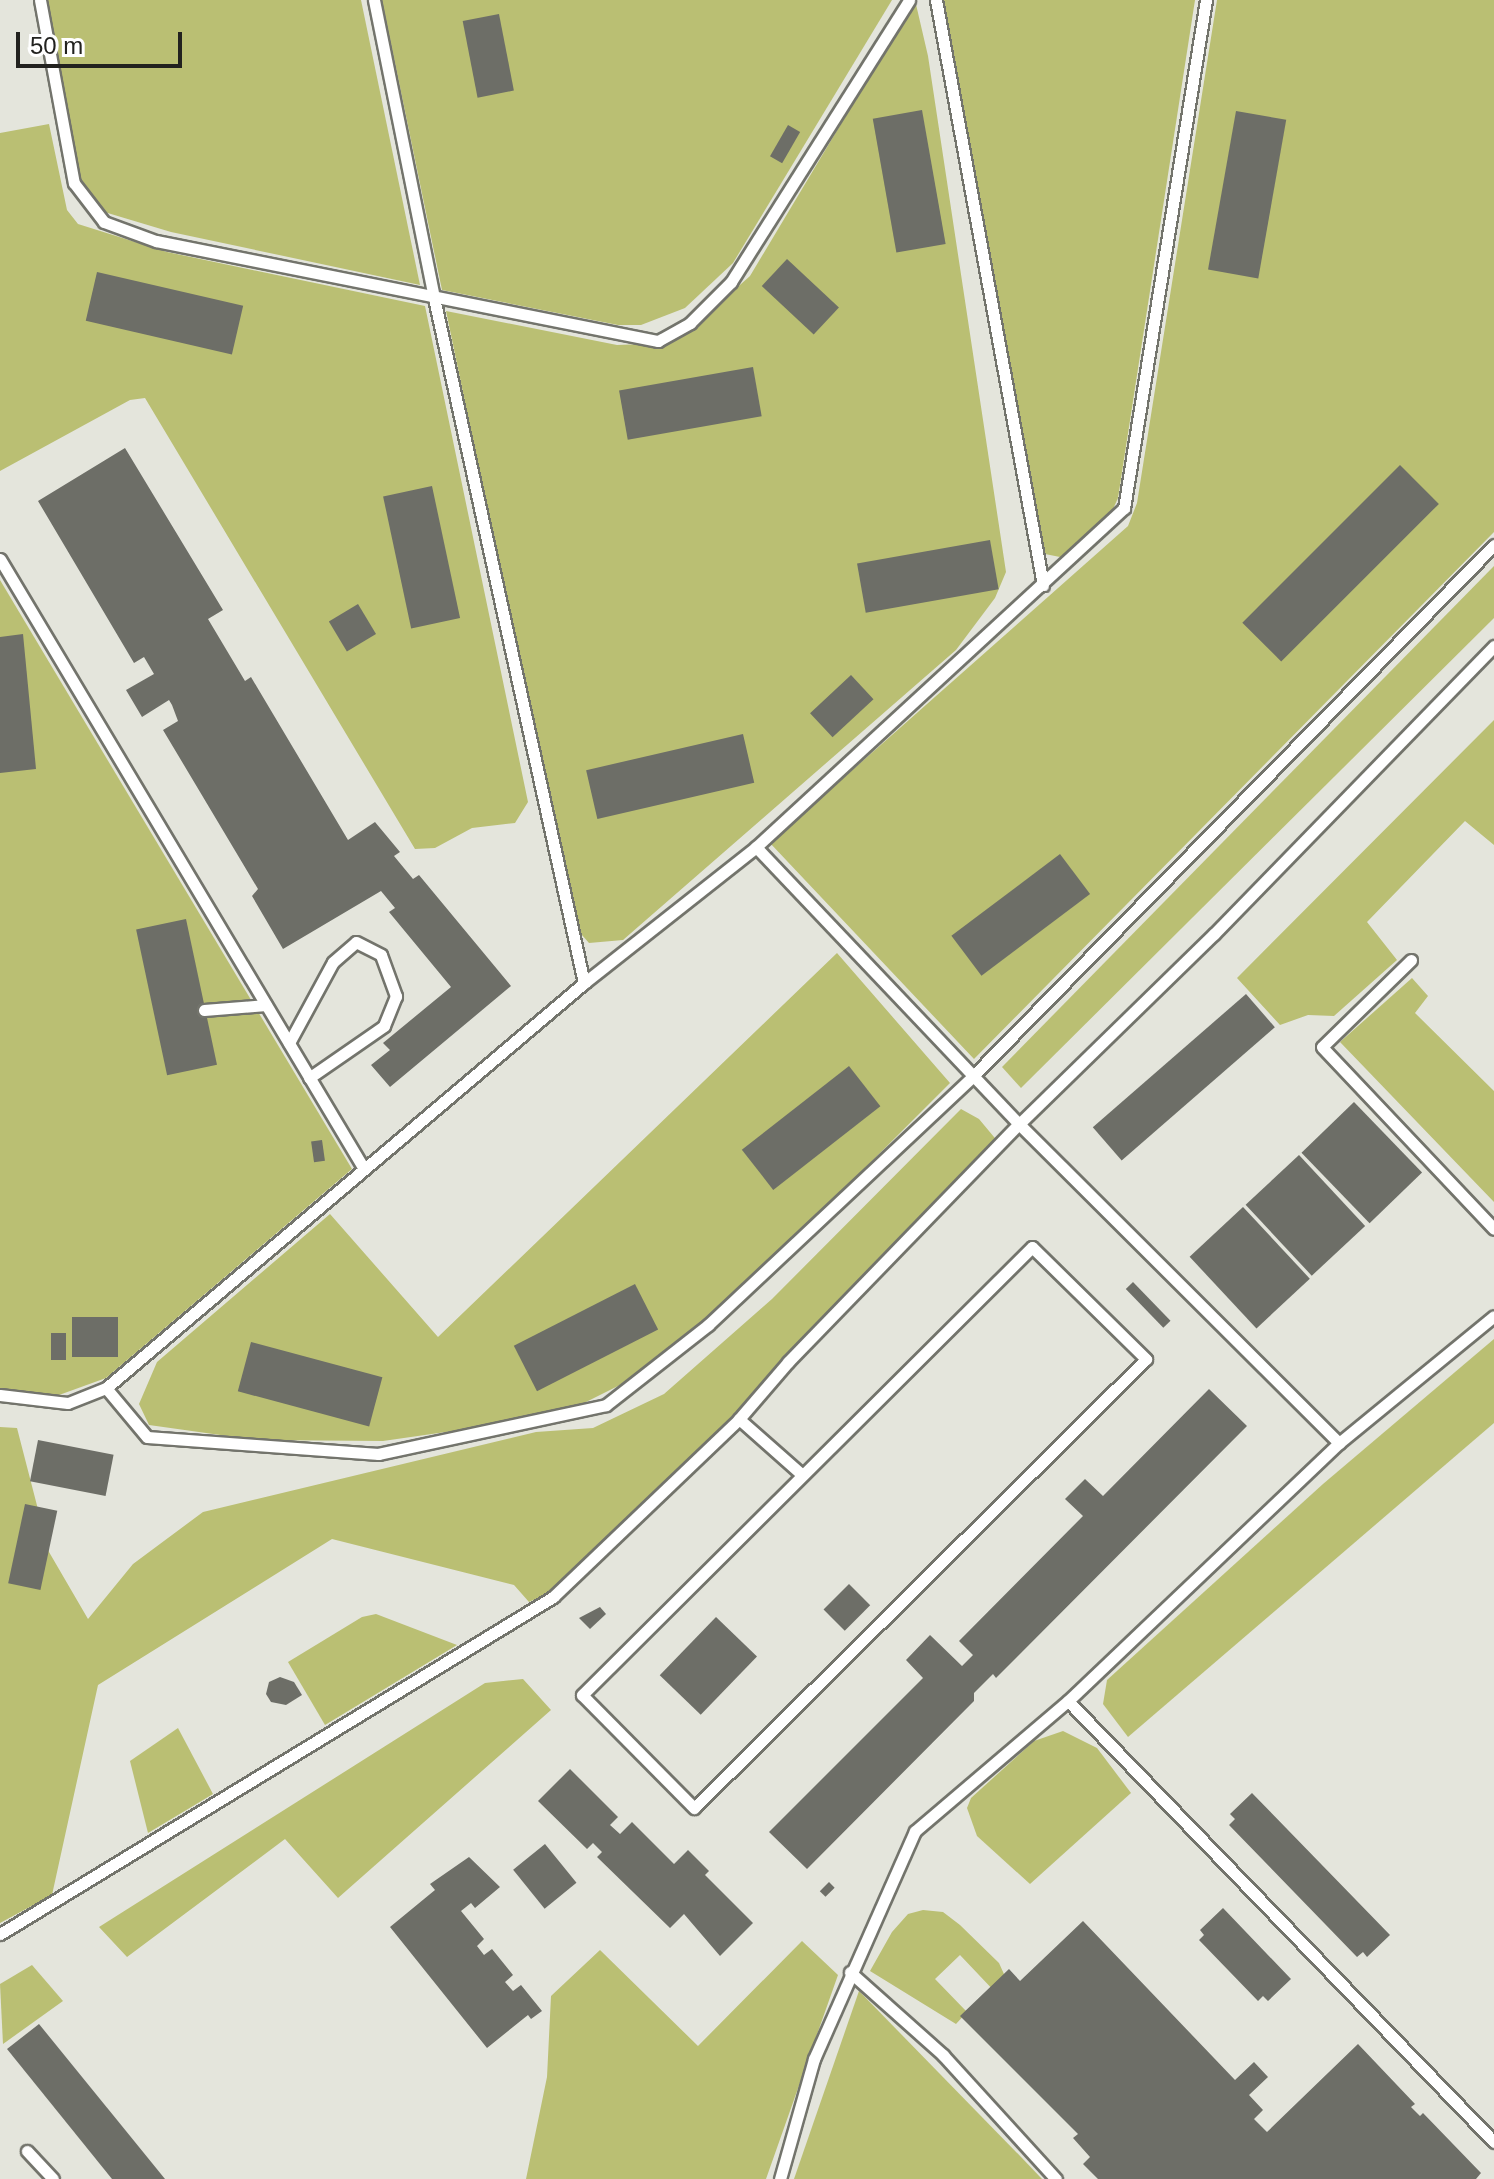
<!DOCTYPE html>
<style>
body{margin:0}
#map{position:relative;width:1494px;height:2179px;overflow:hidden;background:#e4e5dc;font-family:Arial,sans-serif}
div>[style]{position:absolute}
.green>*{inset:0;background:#babf73}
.building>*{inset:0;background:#6d6e67;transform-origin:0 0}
.roads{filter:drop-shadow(2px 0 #73746c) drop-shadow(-2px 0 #73746c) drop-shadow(0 2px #73746c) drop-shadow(0 -2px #73746c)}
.service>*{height:11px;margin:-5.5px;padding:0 5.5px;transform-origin:5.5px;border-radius:5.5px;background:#fff}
span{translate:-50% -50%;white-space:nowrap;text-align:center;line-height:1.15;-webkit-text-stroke:7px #fff;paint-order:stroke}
.scale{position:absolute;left:16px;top:32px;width:166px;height:36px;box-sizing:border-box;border:4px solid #22221f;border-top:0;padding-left:10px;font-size:24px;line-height:28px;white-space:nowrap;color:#22221f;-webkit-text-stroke:6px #fff;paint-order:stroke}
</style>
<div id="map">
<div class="green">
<div style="clip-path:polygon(47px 0,361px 0,420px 285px,171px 232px,91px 208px,78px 175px)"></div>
<div style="clip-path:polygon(382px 0,892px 0,733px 263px,685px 308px,641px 325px,618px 325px,442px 290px)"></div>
<div style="clip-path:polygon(915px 0,928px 56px,1006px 572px,995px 598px,956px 650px,623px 940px,589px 943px,574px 926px,446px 311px,617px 345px,644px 344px,695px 325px,750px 276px)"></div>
<div style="clip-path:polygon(939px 0,1195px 0,1118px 498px,1109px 518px,1065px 558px,1030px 551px)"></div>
<div style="clip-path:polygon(1217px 0,1494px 0,1494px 532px,974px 1059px,770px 843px,1128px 526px,1137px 503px)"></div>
<div style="clip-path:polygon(49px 124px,67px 210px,78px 224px,167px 252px,425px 306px,528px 802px,515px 823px,472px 828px,435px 848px,415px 849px,145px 398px,130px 400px,0 471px,0 133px)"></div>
<div style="clip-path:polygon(1494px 566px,1494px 618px,1021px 1088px,1002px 1067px)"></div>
<div style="clip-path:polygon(0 580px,352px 1169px,106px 1378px,48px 1399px,0 1389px)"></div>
<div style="clip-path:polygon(1494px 720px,1494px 845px,1465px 821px,1367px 922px,1397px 960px,1334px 1016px,1308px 1015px,1280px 1025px,1237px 978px)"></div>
<div style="clip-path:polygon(837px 953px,950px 1083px,750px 1283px,636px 1377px,584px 1403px,530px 1420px,383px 1441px,256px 1440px,149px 1425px,139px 1404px,157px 1362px,330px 1214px,438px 1337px)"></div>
<div style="clip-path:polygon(1412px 978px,1428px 996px,1415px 1013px,1494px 1091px,1494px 1202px,1340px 1042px)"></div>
<div style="clip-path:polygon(961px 1109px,979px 1119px,999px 1143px,584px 1568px,551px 1592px,529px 1602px,514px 1585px,332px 1539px,98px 1685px,52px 1895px,0 1923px,0 1427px,17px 1428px,49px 1552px,88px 1619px,133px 1564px,203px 1512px,536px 1432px,593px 1428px,664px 1394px,772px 1299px)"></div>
<div style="clip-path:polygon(1494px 1339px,1494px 1423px,1128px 1737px,1103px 1704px,1107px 1680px,1323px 1484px)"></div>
<div style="clip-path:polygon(376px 1614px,457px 1645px,325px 1725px,288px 1662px,362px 1617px)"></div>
<div style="clip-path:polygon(523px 1679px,551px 1710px,338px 1898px,285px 1839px,127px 1957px,99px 1927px,485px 1683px)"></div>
<div style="clip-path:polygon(178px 1728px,213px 1794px,148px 1833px,130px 1761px)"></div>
<div style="clip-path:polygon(1063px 1731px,1097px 1748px,1131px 1793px,1030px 1884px,977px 1836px,967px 1808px,971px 1798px,1034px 1741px)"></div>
<div style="clip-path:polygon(923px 1910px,943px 1912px,960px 1925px,999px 1963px,1008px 1983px,997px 1994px,960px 1955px,935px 1979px,967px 2012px,956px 2024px,870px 1971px,892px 1932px,908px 1914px)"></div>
<div style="clip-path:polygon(802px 1941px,838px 1975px,766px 2179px,526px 2179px,547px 2077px,551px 1996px,600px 1950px,698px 2046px)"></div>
<div style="clip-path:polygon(32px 1965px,63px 2001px,3px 2044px,0 1984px)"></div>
<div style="clip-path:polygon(859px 1991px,1022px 2158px,1042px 2179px,794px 2179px)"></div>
</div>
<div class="building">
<div style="left:499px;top:14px;width:78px;height:37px;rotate:79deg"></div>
<div style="left:922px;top:110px;width:136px;height:50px;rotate:80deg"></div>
<div style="left:1236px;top:111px;width:51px;height:161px;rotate:10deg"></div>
<div style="left:788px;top:125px;width:14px;height:36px;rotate:30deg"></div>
<div style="left:787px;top:259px;width:71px;height:37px;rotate:43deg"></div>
<div style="left:97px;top:272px;width:150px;height:50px;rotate:13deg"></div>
<div style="left:753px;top:367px;width:50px;height:136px;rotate:80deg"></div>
<div style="clip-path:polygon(125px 448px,223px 610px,208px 619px,245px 681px,251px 677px,348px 840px,375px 822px,400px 852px,394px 856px,413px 879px,419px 875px,511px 986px,390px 1087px,371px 1065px,390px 1050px,383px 1043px,451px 987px,389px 912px,395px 908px,381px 891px,283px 949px,252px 896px,258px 889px,163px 730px,178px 721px,172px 705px,169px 700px,142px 717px,126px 690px,154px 674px,144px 657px,134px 663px,38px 501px)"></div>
<div style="left:1400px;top:465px;width:55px;height:223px;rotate:45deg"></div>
<div style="left:432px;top:486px;width:135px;height:50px;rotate:78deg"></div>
<div style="left:990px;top:540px;width:50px;height:135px;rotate:80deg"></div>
<div style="left:358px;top:604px;width:35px;height:34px;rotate:59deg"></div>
<div style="clip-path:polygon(23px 634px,36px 769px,0 773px,0 637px)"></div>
<div style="left:851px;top:675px;width:33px;height:56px;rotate:47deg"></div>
<div style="left:743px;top:734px;width:50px;height:161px;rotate:77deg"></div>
<div style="left:1060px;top:854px;width:50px;height:136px;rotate:53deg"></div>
<div style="left:186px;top:919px;width:149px;height:51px;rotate:78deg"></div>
<div style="left:1246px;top:994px;width:44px;height:203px;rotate:49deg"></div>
<div style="left:849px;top:1066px;width:51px;height:136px;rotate:52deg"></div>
<div style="left:1354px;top:1102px;width:98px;height:73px;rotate:46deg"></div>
<div style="left:322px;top:1140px;width:21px;height:11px;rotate:82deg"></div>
<div style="left:1299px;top:1155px;width:97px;height:73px;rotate:47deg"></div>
<div style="left:1243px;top:1207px;width:98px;height:73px;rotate:47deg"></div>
<div style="left:1133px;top:1282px;width:54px;height:10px;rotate:46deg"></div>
<div style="left:635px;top:1284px;width:51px;height:136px;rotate:63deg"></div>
<div style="left:118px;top:1317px;width:40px;height:46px;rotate:90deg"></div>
<div style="left:51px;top:1333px;width:15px;height:27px"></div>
<div style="left:251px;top:1342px;width:136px;height:51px;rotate:15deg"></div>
<div style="clip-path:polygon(1209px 1389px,1247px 1426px,996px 1678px,993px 1674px,974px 1693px,974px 1701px,807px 1869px,769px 1832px,923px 1678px,906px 1660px,930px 1635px,962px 1666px,973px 1655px,959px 1641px,1083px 1516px,1065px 1499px,1085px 1479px,1103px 1496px)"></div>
<div style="left:38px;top:1440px;width:77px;height:42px;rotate:11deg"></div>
<div style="left:25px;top:1504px;width:33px;height:81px;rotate:12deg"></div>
<div style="left:849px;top:1584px;width:30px;height:36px;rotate:45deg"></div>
<div style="clip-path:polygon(600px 1607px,606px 1614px,590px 1629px,579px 1618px)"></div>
<div style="left:716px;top:1617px;width:57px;height:81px;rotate:44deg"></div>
<div style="clip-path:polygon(280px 1677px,294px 1682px,302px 1695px,286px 1705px,271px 1702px,266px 1694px,269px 1682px)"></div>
<div style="clip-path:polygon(570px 1769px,618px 1817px,610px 1825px,620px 1834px,632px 1822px,674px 1864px,688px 1850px,709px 1871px,705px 1875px,753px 1923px,720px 1956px,684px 1914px,670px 1928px,597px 1857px,602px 1852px,593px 1843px,587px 1849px,538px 1801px)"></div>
<div style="clip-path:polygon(1252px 1793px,1390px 1935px,1367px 1957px,1363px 1952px,1357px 1957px,1229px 1825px,1235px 1819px,1230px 1814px)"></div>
<div style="left:545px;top:1844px;width:50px;height:41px;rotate:51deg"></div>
<div style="clip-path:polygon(469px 1857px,500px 1887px,475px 1908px,471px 1903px,461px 1911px,484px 1939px,477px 1946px,484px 1955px,492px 1949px,513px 1975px,505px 1982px,513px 1991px,521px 1985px,542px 2011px,531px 2019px,528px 2015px,487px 2048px,390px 1927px,435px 1890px,430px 1884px)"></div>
<div style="left:829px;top:1882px;width:8px;height:13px;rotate:45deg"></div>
<div style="clip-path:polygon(1223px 1908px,1291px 1979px,1268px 2001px,1263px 1996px,1258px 2001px,1199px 1940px,1204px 1935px,1200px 1930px)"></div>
<div style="clip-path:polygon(1083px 1921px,1235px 2080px,1254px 2062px,1268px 2077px,1249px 2095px,1263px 2110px,1254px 2119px,1267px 2132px,1358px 2044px,1415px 2104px,1411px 2107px,1420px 2116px,1423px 2113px,1481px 2173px,1476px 2179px,1098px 2179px,1083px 2164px,1090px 2157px,1073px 2138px,1078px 2134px,960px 2016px,1009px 1969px,1020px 1981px)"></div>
<div style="clip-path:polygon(39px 2024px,165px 2179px,112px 2179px,7px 2049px)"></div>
</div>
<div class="roads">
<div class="service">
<div style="left:40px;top:0;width:186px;rotate:79.5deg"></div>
<div style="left:74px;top:183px;width:49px;rotate:52.4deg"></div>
<div style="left:104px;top:222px;width:55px;rotate:20.1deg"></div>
<div style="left:156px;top:241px;width:512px;rotate:11.27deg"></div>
<div style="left:658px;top:341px;width:37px;rotate:-29deg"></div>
<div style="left:690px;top:323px;width:58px;rotate:-45deg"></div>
<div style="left:731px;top:282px;width:333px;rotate:-57.7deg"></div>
<div style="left:374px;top:0;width:304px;rotate:78.6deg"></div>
<div style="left:434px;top:298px;width:701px;rotate:77.65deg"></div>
<div style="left:936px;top:0;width:595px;rotate:79.63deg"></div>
<div style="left:0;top:559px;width:710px;rotate:59.17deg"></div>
<div style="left:756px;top:847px;width:382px;rotate:46.5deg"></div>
<div style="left:1019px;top:1124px;width:452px;rotate:44.9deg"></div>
<div style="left:1411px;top:960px;width:124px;rotate:135.7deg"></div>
<div style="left:1322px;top:1047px;width:250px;rotate:46.6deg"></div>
<div style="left:204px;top:1010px;width:62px;rotate:-4.6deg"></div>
<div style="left:289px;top:1043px;width:92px;rotate:-61.5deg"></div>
<div style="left:333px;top:962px;width:30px;rotate:-41deg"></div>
<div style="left:356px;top:942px;width:28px;rotate:27deg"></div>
<div style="left:381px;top:955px;width:44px;rotate:69.9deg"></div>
<div style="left:396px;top:996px;width:32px;rotate:112deg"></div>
<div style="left:384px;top:1026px;width:91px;rotate:145.3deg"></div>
<div style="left:1032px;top:1247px;width:160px;rotate:44.5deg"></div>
<div style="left:1146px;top:1359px;width:637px;rotate:135.19deg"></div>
<div style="left:694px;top:1808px;width:159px;rotate:-134.7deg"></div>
<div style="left:582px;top:1695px;width:635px;rotate:-44.87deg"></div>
<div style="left:106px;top:1388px;width:64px;rotate:50.1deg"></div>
<div style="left:147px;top:1437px;width:232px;rotate:4.2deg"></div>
<div style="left:378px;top:1454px;width:233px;rotate:-12.1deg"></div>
<div style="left:606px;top:1405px;width:130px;rotate:-38.1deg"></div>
<div style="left:708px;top:1325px;width:366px;rotate:-43.2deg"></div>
<div style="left:975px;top:1074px;width:741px;rotate:-45.55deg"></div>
<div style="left:0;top:1395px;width:68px;rotate:6.7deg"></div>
<div style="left:68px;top:1403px;width:41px;rotate:-21.5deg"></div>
<div style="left:106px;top:1388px;width:627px;rotate:-40.27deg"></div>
<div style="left:584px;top:983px;width:219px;rotate:-38.3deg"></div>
<div style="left:756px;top:847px;width:500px;rotate:-42.65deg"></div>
<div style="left:1124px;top:508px;width:515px;rotate:-80.83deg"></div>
<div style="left:739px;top:1419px;width:81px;rotate:41.5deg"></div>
<div style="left:1068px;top:1701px;width:613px;rotate:45.99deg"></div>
<div style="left:0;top:1934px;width:648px;rotate:-31.36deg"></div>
<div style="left:553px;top:1597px;width:257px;rotate:-43.7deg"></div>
<div style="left:739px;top:1419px;width:75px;rotate:-49.3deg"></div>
<div style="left:788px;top:1362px;width:332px;rotate:-45.9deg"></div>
<div style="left:1019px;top:1124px;width:272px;rotate:-44.3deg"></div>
<div style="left:1214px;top:934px;width:402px;rotate:-45.8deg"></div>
<div style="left:850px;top:1972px;width:125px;rotate:41.7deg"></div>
<div style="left:943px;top:2055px;width:168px;rotate:47.7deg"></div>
<div style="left:27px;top:2151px;width:38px;rotate:47deg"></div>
<div style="left:780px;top:2179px;width:125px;rotate:-74.2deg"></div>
<div style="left:814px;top:2059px;width:249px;rotate:-66.1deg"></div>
<div style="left:915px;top:1831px;width:201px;rotate:-40.4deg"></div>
<div style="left:1068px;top:1701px;width:374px;rotate:-43.6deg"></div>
<div style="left:1339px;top:1443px;width:200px;rotate:-39.3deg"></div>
</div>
</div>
<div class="scale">50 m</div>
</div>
